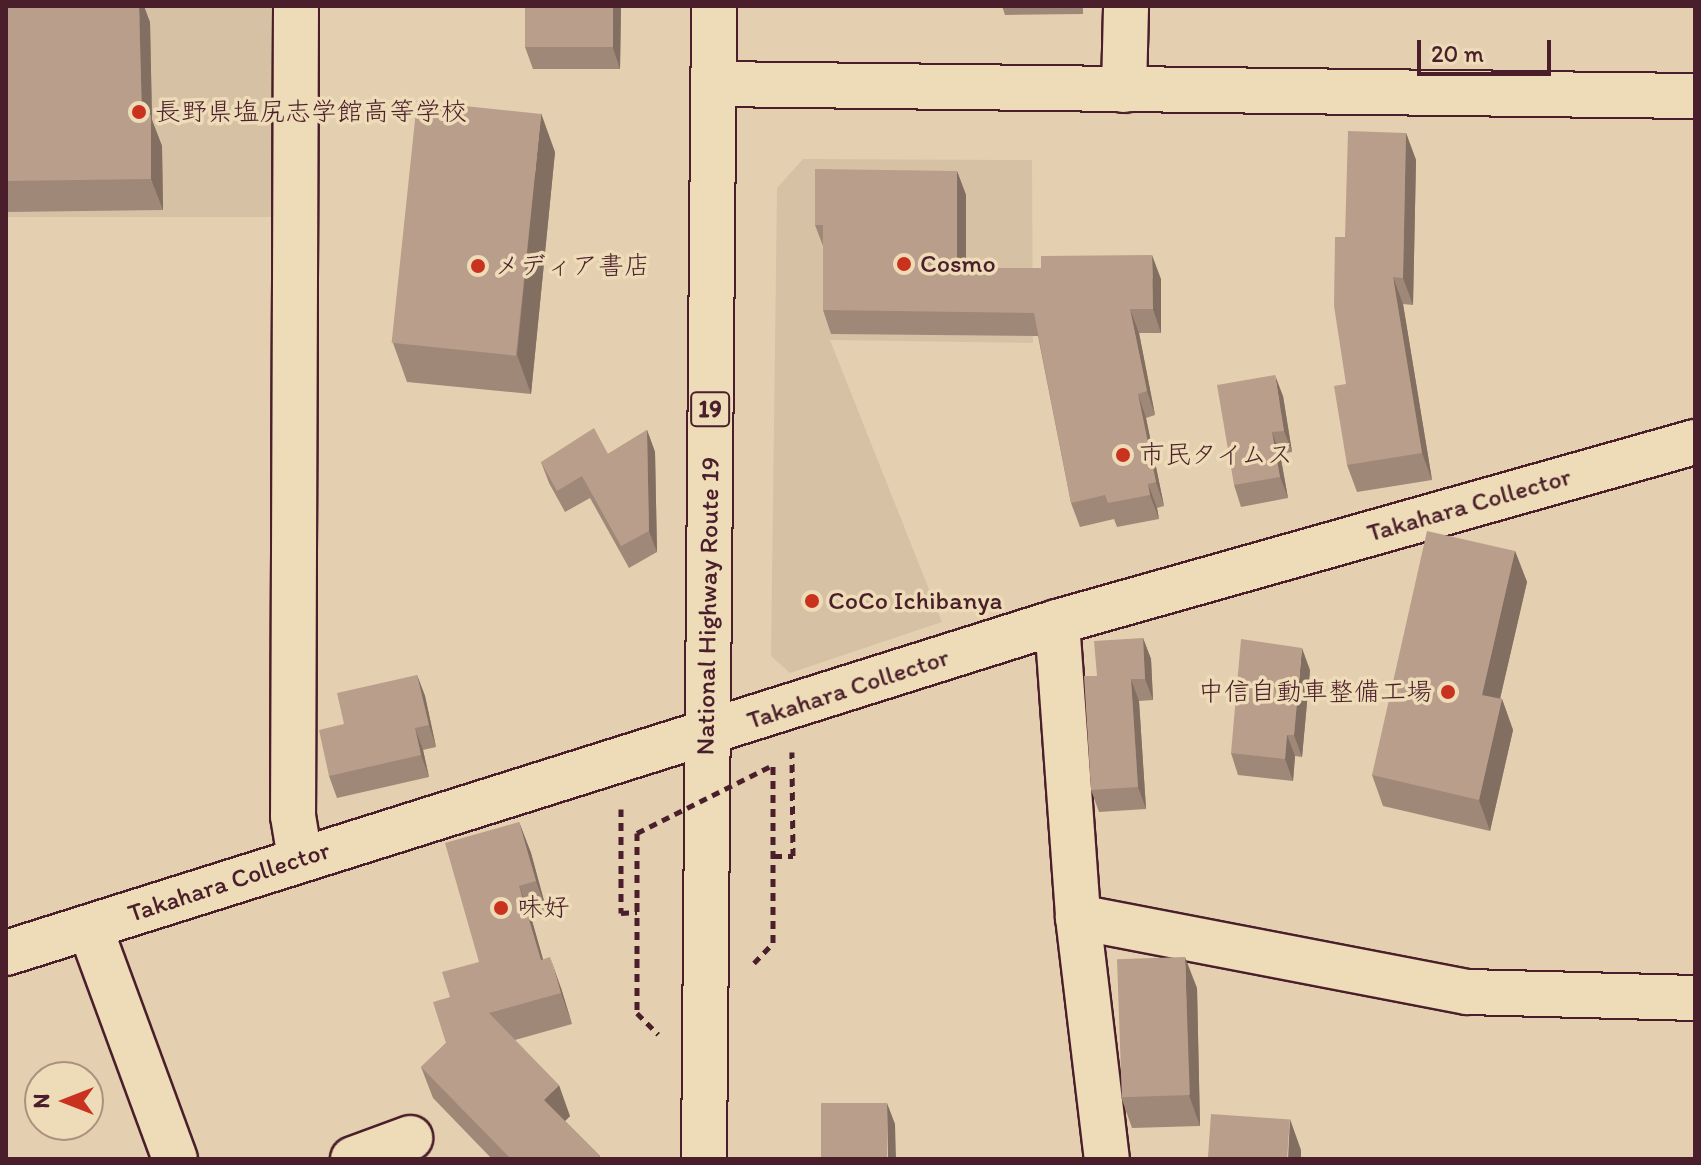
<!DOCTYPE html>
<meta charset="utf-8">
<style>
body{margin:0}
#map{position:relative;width:1701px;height:1165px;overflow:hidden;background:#e4d0b0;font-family:Itim,"Klee One",sans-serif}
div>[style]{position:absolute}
.built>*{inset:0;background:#d7c1a5;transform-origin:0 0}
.path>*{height:5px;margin-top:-2.5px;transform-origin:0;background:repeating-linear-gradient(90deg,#4a1f2b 0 8px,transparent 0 14px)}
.roads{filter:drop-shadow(2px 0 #4a1f2b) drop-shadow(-2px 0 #4a1f2b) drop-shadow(0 2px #4a1f2b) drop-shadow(0 -2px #4a1f2b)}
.minor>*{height:44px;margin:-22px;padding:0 22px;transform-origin:22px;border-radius:22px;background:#eedbb8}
.highway>*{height:44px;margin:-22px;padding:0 22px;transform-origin:22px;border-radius:22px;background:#eedbb8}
.path-bridge>*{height:5px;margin-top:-2.5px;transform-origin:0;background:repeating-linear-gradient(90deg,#4a1f2b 0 8px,transparent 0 14px)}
.wall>*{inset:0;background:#9f8878}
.shaded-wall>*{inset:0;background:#826f61}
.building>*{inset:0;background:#b99e8b;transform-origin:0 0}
.dots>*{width:22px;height:22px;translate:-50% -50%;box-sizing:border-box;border:4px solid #eedbb8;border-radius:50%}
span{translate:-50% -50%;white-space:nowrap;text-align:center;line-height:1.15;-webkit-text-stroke:7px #eedbb8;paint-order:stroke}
.shield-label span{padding:2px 6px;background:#eedbb8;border:2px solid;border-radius:6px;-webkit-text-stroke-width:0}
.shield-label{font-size:24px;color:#4a1f2b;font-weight:700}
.poi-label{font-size:26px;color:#4a1f2b}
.left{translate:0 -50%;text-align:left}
.right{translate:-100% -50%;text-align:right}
.street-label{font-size:26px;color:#4a1f2b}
.frame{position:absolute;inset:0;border:8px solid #4a1f2b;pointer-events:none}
.north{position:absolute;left:24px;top:1061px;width:80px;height:80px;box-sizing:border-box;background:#eedbb8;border:2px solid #ac9080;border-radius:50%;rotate:270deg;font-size:22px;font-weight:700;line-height:32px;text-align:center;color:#4a1f2b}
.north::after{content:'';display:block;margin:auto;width:28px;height:36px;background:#c8321e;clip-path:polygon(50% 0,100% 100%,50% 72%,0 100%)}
.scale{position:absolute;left:1417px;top:40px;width:134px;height:36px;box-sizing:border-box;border:4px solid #4a1f2b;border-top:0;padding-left:10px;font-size:24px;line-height:28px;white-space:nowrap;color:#4a1f2b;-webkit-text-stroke:6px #eedbb8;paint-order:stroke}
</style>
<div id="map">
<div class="built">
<div style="left:6px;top:6px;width:266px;height:211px"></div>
<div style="clip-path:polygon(803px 159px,1032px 160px,1033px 343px,830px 340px,942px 622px,790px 673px,771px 656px,777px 188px)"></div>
</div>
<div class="path">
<div style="left:621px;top:809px;width:104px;rotate:90deg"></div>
<div style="left:621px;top:913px;width:16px;rotate:-4deg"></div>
<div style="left:637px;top:833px;width:180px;rotate:90deg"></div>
<div style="left:637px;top:1013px;width:30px;rotate:45deg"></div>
<div style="left:774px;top:856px;width:19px"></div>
<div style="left:793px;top:856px;width:104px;rotate:-90.6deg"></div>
<div style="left:754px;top:963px;width:28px;rotate:-46deg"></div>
<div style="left:773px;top:943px;width:178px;rotate:-90deg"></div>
</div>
<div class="roads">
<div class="minor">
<div style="left:296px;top:6px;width:810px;rotate:90.21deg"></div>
<div style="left:293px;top:816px;width:43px;rotate:80.5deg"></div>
<div style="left:713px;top:84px;width:982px;rotate:0.7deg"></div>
<div style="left:1124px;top:90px;width:84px;rotate:-88.6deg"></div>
<div style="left:1057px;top:622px;width:296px;rotate:85.9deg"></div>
<div style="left:1078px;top:917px;width:244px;rotate:83.2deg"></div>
<div style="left:1078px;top:917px;width:396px;rotate:10.9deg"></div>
<div style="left:1467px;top:992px;width:228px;rotate:1.5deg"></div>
<div style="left:90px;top:928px;width:246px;rotate:69.8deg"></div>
<div style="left:6px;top:953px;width:1102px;rotate:-17.48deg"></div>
<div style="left:1057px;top:622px;width:663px;rotate:-15.76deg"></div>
<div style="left:353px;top:1159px;width:61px;rotate:-20.2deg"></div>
</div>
<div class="highway">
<div style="left:704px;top:1159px;width:1153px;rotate:-89.5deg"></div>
</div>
</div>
<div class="path-bridge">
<div style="left:637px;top:833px;width:152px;rotate:-26.6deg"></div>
</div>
<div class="wall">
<div style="clip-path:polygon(6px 6px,150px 22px,152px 120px,162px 146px,163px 210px,6px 212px)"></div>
<div style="clip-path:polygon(621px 6px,620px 69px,533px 69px,525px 47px)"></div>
<div style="clip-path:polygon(955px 6px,1083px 6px,1083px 14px,1005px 15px,1002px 6px)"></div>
<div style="clip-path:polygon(1406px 133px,1416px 160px,1413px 305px,1403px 304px,1432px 480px,1357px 492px,1347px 465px,1345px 237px)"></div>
<div style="clip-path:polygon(555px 152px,531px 394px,407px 382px,393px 343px)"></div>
<div style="clip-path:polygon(957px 171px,966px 195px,966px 268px,1161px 279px,1161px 333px,1139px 333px,1155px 415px,1146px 418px,1164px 506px,1157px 508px,1159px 519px,1117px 527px,1114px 519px,1080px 527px,1071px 503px,1038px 336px,831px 334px,823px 310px,823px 246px,815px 225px)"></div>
<div style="clip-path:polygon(1283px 396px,1292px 452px,1280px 454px,1288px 498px,1241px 507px,1234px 485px)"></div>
<div style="clip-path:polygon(647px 430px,655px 452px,657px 552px,629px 568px,590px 498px,565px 512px,549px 483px,541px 462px,608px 454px)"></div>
<div style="clip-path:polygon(1515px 551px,1527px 582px,1500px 698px,1502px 699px,1513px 730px,1490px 831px,1383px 806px,1372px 775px)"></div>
<div style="clip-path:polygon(1143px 638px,1151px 659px,1153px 700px,1139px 701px,1146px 809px,1099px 812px,1091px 790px,1097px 676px)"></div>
<div style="clip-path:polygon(1310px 670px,1302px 757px,1295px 756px,1293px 781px,1238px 775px,1231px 753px)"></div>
<div style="clip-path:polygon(417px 675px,425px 696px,436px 747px,423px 750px,429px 777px,337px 798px,329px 776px,344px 724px)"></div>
<div style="clip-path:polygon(519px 822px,531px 853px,547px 912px,531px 917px,543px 960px,561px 988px,572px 1024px,515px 1040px,570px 1116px,565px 1121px,600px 1156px,600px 1159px,492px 1159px,433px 1098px,421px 1067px,446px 1043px,450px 997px,479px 962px)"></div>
<div style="clip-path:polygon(1197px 988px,1200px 1126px,1132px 1128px,1121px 1097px)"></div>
</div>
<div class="shaded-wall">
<div style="clip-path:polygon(139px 6px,144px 6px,150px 22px,152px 120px,162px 146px,163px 210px,151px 179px,142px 116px)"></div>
<div style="clip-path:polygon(613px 6px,621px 6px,620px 69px,613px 48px)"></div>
<div style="clip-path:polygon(541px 113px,555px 152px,531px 394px,517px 355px)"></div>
<div style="clip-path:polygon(1406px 133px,1416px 160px,1413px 305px,1403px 278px)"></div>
<div style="clip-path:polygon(957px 171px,966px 195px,966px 292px,957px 268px)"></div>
<div style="clip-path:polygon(1152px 255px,1161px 279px,1161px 333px,1153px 309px)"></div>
<div style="clip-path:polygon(1393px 277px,1403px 304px,1432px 480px,1422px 453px)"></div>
<div style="clip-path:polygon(1130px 309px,1139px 333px,1155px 415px,1147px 391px)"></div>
<div style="clip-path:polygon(1275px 375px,1283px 396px,1292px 452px,1284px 431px)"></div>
<div style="clip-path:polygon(1138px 394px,1146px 418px,1164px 506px,1156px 482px)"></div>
<div style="clip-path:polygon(647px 430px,655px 452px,657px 552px,649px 531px)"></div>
<div style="clip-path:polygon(1272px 432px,1280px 454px,1288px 498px,1280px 477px)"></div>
<div style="clip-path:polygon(1148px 484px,1157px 508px,1159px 519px,1150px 495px)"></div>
<div style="clip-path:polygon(1515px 551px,1527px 582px,1494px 725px,1482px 695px)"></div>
<div style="clip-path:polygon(1143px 638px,1151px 659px,1153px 700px,1145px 679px)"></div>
<div style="clip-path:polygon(1302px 648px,1310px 670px,1302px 757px,1294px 735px)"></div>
<div style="clip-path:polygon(417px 675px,425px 696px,436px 747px,429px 725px)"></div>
<div style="clip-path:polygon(1131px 679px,1139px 701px,1146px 809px,1138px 787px)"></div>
<div style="clip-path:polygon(1502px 699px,1513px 730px,1490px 831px,1479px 800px)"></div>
<div style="clip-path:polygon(415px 728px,423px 750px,429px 777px,421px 755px)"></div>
<div style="clip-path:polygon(1287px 735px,1295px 756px,1293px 781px,1285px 759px)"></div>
<div style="clip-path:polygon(519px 822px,531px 853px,547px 912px,536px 881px)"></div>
<div style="clip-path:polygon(519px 886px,531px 917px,552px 991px,541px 960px)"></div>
<div style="clip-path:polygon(550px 957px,561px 988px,572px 1024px,561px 993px)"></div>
<div style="clip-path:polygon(1185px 957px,1197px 988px,1200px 1126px,1189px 1095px)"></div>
<div style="clip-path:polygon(559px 1085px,570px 1116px,555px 1131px,544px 1100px)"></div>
<div style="clip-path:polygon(887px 1103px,895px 1124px,896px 1159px,888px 1159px)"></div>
<div style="clip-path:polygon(1290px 1119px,1301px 1150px,1301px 1159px,1288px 1159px)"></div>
</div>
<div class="building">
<div style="clip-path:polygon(6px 6px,139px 6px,142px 116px,151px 115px,151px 179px,6px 181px)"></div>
<div style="left:525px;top:6px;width:88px;height:41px"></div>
<div style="left:417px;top:101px;width:125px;height:243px;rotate:6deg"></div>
<div style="clip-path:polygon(1348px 131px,1406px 133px,1403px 278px,1393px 277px,1422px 453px,1347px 465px,1334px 386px,1346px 384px,1334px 306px,1335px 237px,1345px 237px)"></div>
<div style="clip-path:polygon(815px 169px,957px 171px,957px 268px,1041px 268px,1041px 256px,1152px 255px,1153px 309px,1130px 309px,1147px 391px,1138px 394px,1156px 482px,1148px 484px,1150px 495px,1108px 503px,1105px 495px,1071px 503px,1034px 313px,823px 310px,823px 225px,815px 225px)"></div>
<div style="clip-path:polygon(1275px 375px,1284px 431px,1272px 432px,1280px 477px,1234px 485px,1217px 385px)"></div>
<div style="clip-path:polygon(594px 428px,608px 454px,647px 430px,649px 531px,621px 546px,582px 476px,557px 491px,541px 462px)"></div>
<div style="clip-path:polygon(1427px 531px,1515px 551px,1482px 695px,1502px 699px,1479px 800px,1372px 775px)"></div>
<div style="clip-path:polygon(1143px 638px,1145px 679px,1131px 679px,1138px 787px,1091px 790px,1084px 676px,1097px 676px,1094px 641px)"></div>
<div style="clip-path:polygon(1241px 639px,1302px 648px,1294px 735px,1287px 735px,1285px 759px,1231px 753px)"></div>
<div style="clip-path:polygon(417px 675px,429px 725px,415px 728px,421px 755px,329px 776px,319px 730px,344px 724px,337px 693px)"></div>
<div style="clip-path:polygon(519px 822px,536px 881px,519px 886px,541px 960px,550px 957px,561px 993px,489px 1013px,559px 1085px,544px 1100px,600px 1156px,597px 1159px,511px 1159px,421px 1067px,446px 1043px,433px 1002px,450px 997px,442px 972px,479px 962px,445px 843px)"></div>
<div style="left:1185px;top:957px;width:138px;height:68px;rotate:88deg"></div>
<div style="left:821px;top:1103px;width:66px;height:56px"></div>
<div style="left:1211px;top:1114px;width:79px;height:45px;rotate:4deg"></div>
</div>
<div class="dots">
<div style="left:139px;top:112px;background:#c8321e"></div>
<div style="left:904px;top:264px;background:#c8321e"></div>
<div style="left:478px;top:266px;background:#c8321e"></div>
<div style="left:1123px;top:455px;background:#c8321e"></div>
<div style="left:812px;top:601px;background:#c8321e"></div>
<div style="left:1448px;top:692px;background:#c8321e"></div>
<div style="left:501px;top:908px;background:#c8321e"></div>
</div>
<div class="shield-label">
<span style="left:710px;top:409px">19</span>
</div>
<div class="poi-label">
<span class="left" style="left:155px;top:112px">長野県塩尻志学館高等学校</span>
<span class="left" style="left:920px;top:264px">Cosmo</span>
<span class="left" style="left:494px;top:266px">メディア書店</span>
<span class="left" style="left:1139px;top:455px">市民タイムス</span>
<span class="left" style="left:828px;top:601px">CoCo Ichibanya</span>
<span class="right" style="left:1432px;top:692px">中信自動車整備工場</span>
<span class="left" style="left:517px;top:908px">味好</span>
</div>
<div class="street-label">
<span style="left:1469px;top:505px;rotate:-16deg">Takahara Collector</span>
<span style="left:708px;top:606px;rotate:-89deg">National Highway Route 19</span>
<span style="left:848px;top:689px;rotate:-18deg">Takahara Collector</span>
<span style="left:229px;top:882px;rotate:-18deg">Takahara Collector</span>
</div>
<div class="frame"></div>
<div class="north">N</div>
<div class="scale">20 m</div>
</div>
